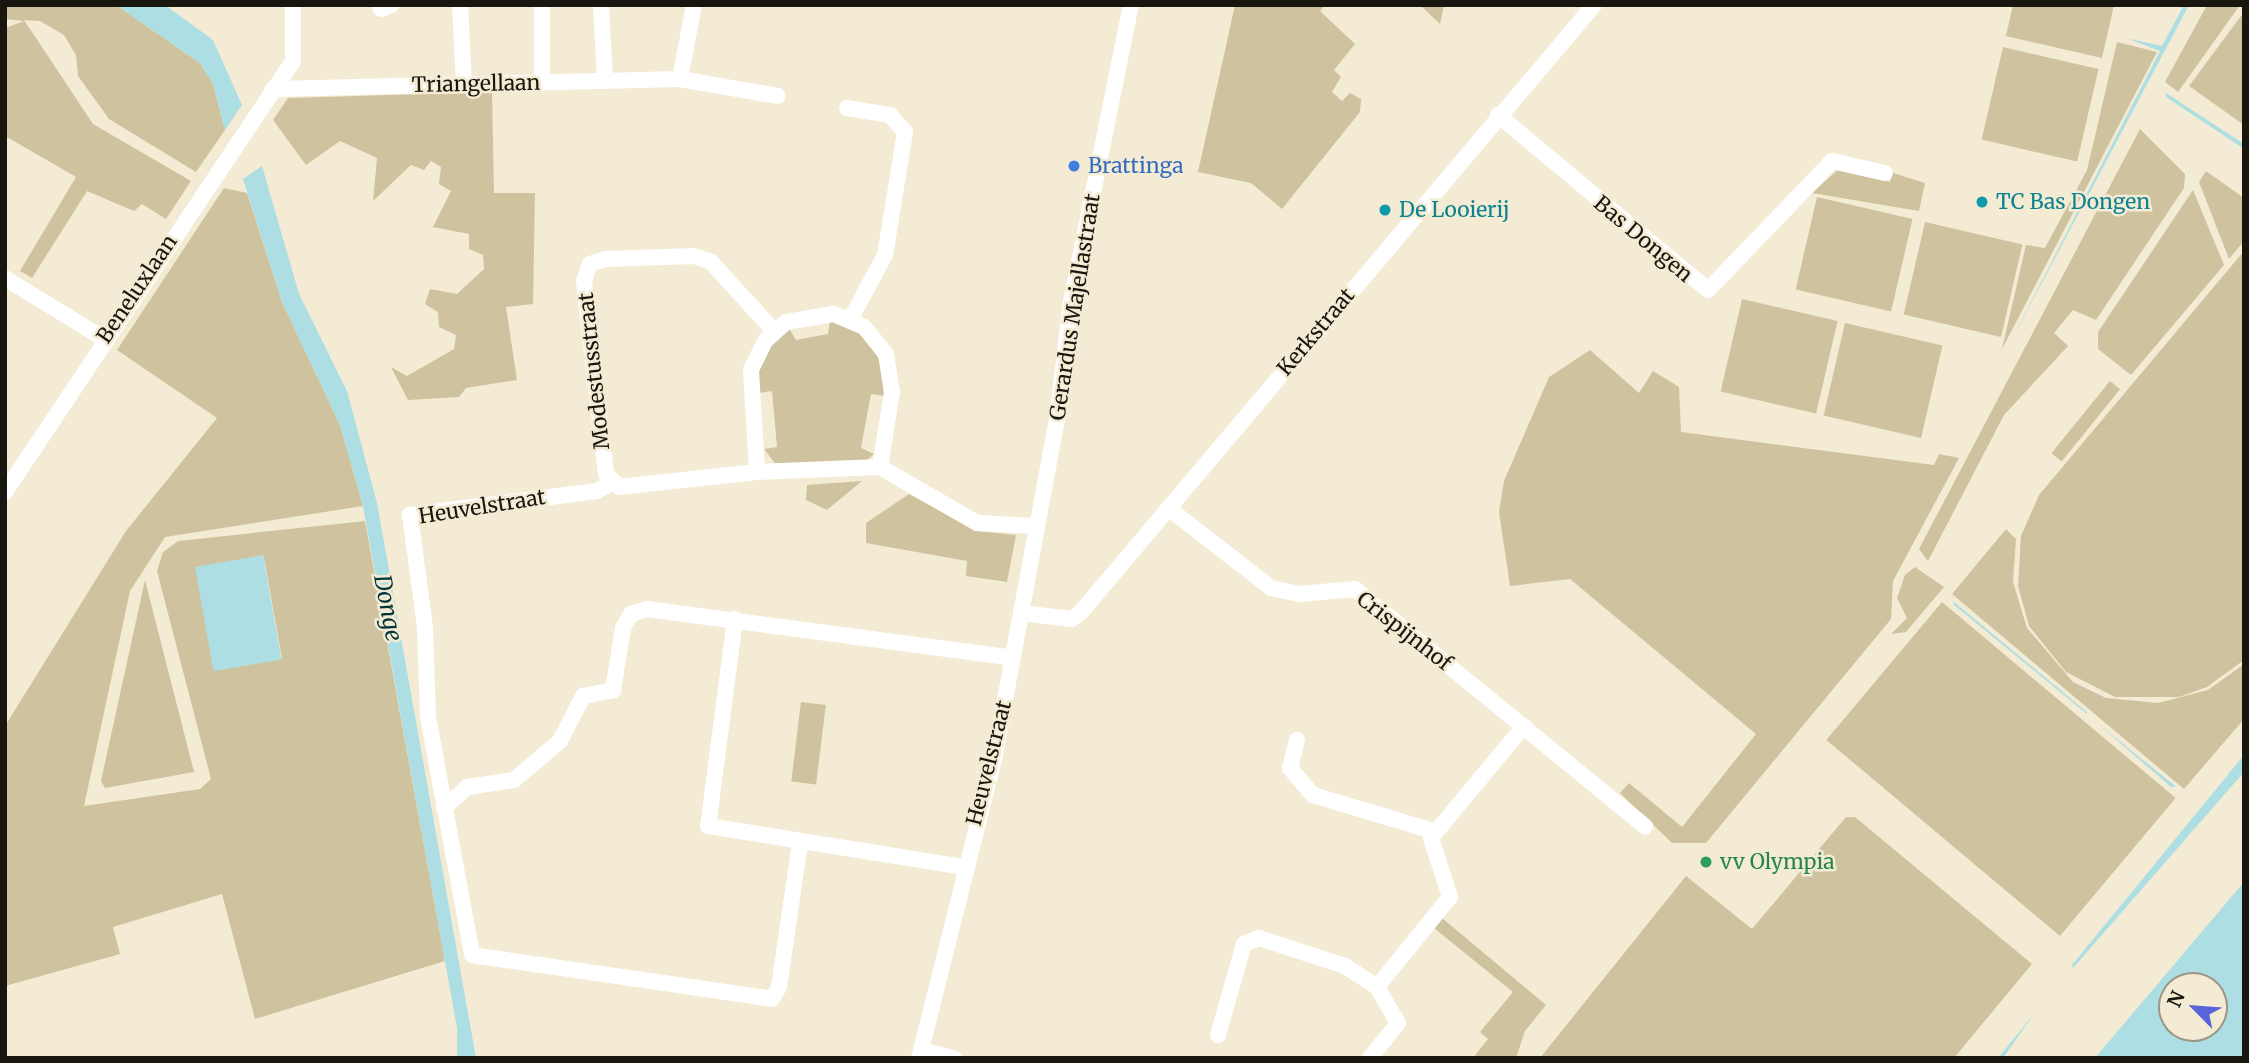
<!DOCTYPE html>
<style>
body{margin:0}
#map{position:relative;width:2249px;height:1063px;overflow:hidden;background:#f3ebd4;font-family:Merriweather,serif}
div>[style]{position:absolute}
.green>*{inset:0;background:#cfc29e;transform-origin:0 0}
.water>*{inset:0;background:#addee3;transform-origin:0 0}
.street>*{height:16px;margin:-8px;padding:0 8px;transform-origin:8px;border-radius:8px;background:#fff}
.dots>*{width:19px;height:19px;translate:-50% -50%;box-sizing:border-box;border:4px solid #f3ebd4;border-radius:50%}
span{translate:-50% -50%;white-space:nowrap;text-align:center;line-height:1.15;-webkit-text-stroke:5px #f3ebd4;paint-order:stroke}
.street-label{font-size:21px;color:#18160e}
.shop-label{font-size:21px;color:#366cbe}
.left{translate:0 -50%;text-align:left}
.culture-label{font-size:21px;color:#0d838f}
.leisure-label{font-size:21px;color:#27864d}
.water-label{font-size:23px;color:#043539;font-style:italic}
.frame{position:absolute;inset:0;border:7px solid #18160e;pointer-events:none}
.north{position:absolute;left:2158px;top:972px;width:70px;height:70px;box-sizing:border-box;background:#f3ebd4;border:2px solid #9b9685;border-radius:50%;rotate:295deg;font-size:19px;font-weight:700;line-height:28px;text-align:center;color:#18160e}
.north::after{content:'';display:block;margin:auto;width:24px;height:32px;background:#5864db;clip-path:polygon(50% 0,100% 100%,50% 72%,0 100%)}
</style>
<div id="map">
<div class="green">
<div style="clip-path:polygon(5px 5px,116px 5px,200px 63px,213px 84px,225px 130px,196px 172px,109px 119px,78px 76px,76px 55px,64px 35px,40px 21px,24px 20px,93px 124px,191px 181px,166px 219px,142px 204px,134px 211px,87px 191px,32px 278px,20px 271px,76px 177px,5px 136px,5px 28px,24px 21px,5px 19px)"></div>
<div style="clip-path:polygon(1235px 5px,1325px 5px,1320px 11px,1355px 44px,1334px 70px,1341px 77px,1332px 92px,1342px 101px,1350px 93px,1361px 99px,1360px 112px,1282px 209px,1251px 183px,1198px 172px)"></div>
<div style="clip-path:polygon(1420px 5px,1444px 5px,1440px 24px)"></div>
<div style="clip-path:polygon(2013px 5px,2114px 5px,2102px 58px,2006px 36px)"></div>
<div style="clip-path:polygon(2207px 5px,2240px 5px,2178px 92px,2165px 82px)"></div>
<div style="clip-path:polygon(2244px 12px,2244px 125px,2189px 86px)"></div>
<div style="clip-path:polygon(2117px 42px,2157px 52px,2002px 349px,2026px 245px,2045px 248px,2087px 170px)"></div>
<div style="left:2003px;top:47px;width:98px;height:95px;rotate:13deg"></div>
<div style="clip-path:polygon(492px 92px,494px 193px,535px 193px,533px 304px,506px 307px,517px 380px,466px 388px,459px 397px,408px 400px,391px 367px,407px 376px,454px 349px,456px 335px,439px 327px,438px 312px,425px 304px,430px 289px,457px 294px,484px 269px,483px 255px,469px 249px,469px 234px,433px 227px,451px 191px,439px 184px,441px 167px,431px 161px,424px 170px,411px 165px,373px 201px,377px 158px,340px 141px,306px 165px,273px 120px,288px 98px)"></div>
<div style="clip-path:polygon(2140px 129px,2185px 174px,2184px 188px,2096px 320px,2073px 310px,2054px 333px,2068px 346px,2004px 415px,1928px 561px,1919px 549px)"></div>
<div style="clip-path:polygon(1841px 167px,1890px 182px,1893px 173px,1925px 183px,1919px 211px,1812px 193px)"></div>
<div style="clip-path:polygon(2206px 171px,2244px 198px,2244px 241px,2229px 259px,2199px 182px)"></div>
<div style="clip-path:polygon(evenodd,224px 188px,247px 193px,282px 302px,340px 425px,363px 506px,165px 537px,130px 591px,84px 806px,200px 789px,211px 779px,157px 571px,163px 552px,178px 541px,365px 521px,445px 961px,255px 1019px,222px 894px,113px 927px,120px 954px,5px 986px,5px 726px,126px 531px,217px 418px,117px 350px,224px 188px,263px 555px,265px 563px,282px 659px,197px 571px,263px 555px)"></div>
<div style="clip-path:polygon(2193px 190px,2224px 265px,2131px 375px,2098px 349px,2098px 332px)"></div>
<div style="left:1817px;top:197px;width:98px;height:95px;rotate:13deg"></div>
<div style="left:1925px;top:222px;width:100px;height:95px;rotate:13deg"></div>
<div style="clip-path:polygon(2244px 251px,2244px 660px,2207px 687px,2179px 697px,2115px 697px,2066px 672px,2029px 626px,2018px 586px,2021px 536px,2039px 495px)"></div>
<div style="left:1742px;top:299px;width:98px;height:95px;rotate:13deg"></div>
<div style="clip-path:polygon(830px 320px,864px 336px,882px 364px,884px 396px,871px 394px,861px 448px,874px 454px,865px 462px,775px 463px,764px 449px,777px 447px,772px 391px,758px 393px,758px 373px,771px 345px,789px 328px,796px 340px,828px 334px)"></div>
<div style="left:1845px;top:323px;width:100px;height:95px;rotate:13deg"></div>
<div style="clip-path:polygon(1590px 350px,1639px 393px,1653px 371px,1679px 387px,1681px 432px,1934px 465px,1939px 454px,1959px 458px,1893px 581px,1891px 619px,1706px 843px,1672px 843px,1620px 793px,1629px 783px,1682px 827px,1756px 734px,1570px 579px,1510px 586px,1499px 512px,1504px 481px,1549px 377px)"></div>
<div style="left:2110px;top:381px;width:13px;height:93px;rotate:39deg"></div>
<div style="clip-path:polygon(862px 481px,827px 510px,806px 500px,807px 485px)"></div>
<div style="clip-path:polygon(909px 494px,976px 531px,1016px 535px,1007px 582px,966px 576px,967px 561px,866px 543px,866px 523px)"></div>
<div style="clip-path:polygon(2006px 529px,2016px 539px,2013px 582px,2027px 628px,2073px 682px,2106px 698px,2158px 703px,2208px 690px,2244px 664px,2244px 719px,2184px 789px,1952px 594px)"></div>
<div style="clip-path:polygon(1915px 567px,1944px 587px,1906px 632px,1891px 634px,1907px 618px,1897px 598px,1905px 575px)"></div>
<div style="clip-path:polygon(145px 580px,194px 772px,105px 788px,101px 781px)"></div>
<div style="left:1942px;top:602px;width:305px;height:180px;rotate:40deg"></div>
<div style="left:801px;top:702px;width:25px;height:80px;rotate:7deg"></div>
<div style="clip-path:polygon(1846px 817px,1855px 817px,2032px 964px,1954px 1058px,1540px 1058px,1686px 876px,1752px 929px)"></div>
<div style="clip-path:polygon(1442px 918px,1546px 1005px,1525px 1031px,1516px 1058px,1473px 1058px,1488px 1039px,1480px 1032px,1513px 992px,1434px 928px)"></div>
</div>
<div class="water">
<div style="clip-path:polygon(116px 5px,165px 5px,213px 40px,242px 105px,225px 130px,213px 84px,200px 63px)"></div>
<div style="clip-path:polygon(2184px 5px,2189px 5px,2009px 345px,2160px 51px,2126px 38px,2162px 46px)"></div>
<div style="clip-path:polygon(2166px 93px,2244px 144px,2244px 149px,2166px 97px)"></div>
<div style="clip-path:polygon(262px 166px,299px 294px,347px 391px,377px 503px,476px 1058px,457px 1058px,457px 1028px,363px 506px,340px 425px,282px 302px,243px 179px)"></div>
<div style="left:263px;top:555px;width:106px;height:69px;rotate:80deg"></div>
<div style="clip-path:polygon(1954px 602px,2087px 712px,2087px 714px,1953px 604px)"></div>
<div style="clip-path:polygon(2097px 723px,2174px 785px,2175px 787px,2171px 787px)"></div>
<div style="clip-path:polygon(2244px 755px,2244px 772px,2073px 968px,2072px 965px)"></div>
<div style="clip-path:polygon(evenodd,2244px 882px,2244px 1058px,2095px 1058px,2244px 882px,2172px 986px,2214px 986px,2214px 1028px,2172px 1028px,2172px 986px)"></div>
<div style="clip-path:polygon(2034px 1014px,2003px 1058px,1998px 1058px)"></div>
</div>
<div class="street">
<div style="left:460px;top:5px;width:79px;rotate:87.1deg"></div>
<div style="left:542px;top:5px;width:78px;rotate:90deg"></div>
<div style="left:601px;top:5px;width:76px;rotate:87deg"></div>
<div style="left:381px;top:9px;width:11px;rotate:-22deg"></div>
<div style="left:680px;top:79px;width:75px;rotate:-79.3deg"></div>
<div style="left:273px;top:89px;width:407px;rotate:-1.4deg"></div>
<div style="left:680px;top:79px;width:99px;rotate:9.8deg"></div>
<div style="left:847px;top:108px;width:44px;rotate:9.2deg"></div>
<div style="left:890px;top:115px;width:23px;rotate:49deg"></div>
<div style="left:905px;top:132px;width:125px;rotate:99.2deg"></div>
<div style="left:885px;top:255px;width:74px;rotate:118.3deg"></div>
<div style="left:1498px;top:115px;width:273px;rotate:39.8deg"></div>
<div style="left:1708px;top:290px;width:179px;rotate:-46.1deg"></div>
<div style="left:1832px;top:161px;width:54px;rotate:12.8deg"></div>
<div style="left:5px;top:278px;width:116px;rotate:31.6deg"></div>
<div style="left:880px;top:467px;width:76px;rotate:-80.9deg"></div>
<div style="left:892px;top:392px;width:38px;rotate:-99deg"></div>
<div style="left:886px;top:354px;width:35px;rotate:-129deg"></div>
<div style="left:864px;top:327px;width:34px;rotate:-157deg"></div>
<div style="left:833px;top:314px;width:48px;rotate:170.3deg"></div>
<div style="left:786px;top:322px;width:28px;rotate:138deg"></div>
<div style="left:765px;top:341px;width:32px;rotate:116deg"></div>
<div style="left:751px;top:370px;width:102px;rotate:86.6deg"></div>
<div style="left:757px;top:472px;width:123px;rotate:-2.3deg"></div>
<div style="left:880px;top:467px;width:112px;rotate:30deg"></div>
<div style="left:977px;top:523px;width:60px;rotate:2.9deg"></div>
<div style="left:757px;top:472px;width:139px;rotate:173.8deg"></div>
<div style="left:619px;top:487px;width:18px;rotate:-135deg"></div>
<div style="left:606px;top:474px;width:194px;rotate:-96.5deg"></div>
<div style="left:584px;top:281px;width:18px;rotate:-71deg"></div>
<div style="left:590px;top:264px;width:16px;rotate:-18deg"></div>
<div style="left:605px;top:259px;width:89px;rotate:-1.9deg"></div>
<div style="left:694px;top:256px;width:18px;rotate:19deg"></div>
<div style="left:711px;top:262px;width:93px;rotate:47.6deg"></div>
<div style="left:613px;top:482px;width:18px;rotate:151deg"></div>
<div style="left:597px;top:491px;width:189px;rotate:172.7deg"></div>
<div style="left:410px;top:515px;width:113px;rotate:82.4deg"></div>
<div style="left:425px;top:627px;width:90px;rotate:88.1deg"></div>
<div style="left:428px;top:717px;width:242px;rotate:79.5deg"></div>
<div style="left:472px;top:955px;width:303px;rotate:8.3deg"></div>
<div style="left:772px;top:999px;width:14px;rotate:-60deg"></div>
<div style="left:779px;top:987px;width:146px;rotate:-81.7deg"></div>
<div style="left:5px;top:492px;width:518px;rotate:-56.25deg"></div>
<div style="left:293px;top:61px;width:56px;rotate:-90deg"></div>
<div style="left:1168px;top:508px;width:130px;rotate:37.8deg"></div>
<div style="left:1271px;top:588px;width:29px;rotate:12deg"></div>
<div style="left:1299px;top:594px;width:56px;rotate:-5.1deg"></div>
<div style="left:1355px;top:589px;width:375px;rotate:39.3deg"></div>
<div style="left:1021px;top:613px;width:51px;rotate:6.7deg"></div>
<div style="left:1072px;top:619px;width:11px;rotate:-38deg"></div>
<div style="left:1081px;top:612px;width:795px;rotate:-49.8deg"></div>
<div style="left:735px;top:619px;width:209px;rotate:97.4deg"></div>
<div style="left:708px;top:826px;width:260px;rotate:9.1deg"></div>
<div style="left:1297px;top:740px;width:29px;rotate:104deg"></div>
<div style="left:1290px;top:768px;width:35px;rotate:50deg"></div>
<div style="left:1313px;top:795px;width:128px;rotate:16.7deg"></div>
<div style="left:1436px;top:832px;width:138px;rotate:-50.3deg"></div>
<div style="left:444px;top:808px;width:31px;rotate:-42deg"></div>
<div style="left:467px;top:787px;width:48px;rotate:-8.5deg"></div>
<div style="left:514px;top:780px;width:60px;rotate:-40.3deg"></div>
<div style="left:560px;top:741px;width:51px;rotate:-62.9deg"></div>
<div style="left:583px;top:696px;width:31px;rotate:-11deg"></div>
<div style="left:613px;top:690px;width:63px;rotate:-80.8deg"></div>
<div style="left:623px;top:628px;width:16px;rotate:-60deg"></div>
<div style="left:631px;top:614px;width:17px;rotate:-17deg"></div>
<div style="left:647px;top:609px;width:369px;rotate:7.6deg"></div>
<div style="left:1218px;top:1035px;width:95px;rotate:-74.1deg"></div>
<div style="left:1244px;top:944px;width:16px;rotate:-22deg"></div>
<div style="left:1259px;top:938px;width:90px;rotate:18deg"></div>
<div style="left:1345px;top:966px;width:38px;rotate:33deg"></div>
<div style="left:1377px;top:987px;width:116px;rotate:-51deg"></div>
<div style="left:1450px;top:897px;width:62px;rotate:-107.9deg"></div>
<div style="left:1431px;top:838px;width:8px;rotate:-50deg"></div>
<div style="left:921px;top:1050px;width:34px;rotate:14deg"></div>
<div style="left:919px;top:1058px;width:308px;rotate:-75.9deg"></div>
<div style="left:994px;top:759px;width:346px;rotate:-79.5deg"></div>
<div style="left:1057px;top:419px;width:118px;rotate:-83.2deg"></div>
<div style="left:1071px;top:302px;width:303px;rotate:-78.6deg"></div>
<div style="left:1370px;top:1058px;width:45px;rotate:-51.3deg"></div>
<div style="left:1398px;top:1023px;width:42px;rotate:-120.3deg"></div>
</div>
<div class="dots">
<div style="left:1074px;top:166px;background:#3f7fe0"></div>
<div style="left:1982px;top:202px;background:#0f9aa8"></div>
<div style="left:1385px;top:210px;background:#0f9aa8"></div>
<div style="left:1706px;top:862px;background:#2e9e5b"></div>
</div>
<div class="street-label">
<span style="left:476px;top:84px;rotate:-1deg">Triangellaan</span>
<span style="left:1643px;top:239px;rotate:40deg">Bas Dongen</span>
<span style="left:137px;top:289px;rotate:-56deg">Beneluxlaan</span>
<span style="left:1075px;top:307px;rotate:-81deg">Gerardus Majellastraat</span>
<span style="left:1316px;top:332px;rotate:-50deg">Kerkstraat</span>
<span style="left:594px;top:371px;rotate:-96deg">Modestusstraat</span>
<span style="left:482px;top:507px;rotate:-9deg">Heuvelstraat</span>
<span style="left:1404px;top:631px;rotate:38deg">Crispijnhof</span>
<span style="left:989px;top:763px;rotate:-76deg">Heuvelstraat</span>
</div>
<div class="shop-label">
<span class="left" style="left:1088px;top:166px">Brattinga</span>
</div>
<div class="culture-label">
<span class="left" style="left:1996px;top:202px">TC Bas Dongen</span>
<span class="left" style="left:1399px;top:210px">De Looierij</span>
</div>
<div class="leisure-label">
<span class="left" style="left:1720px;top:862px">vv Olympia</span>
</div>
<div class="water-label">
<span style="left:388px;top:608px;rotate:79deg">Donge</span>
</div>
<div class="frame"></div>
<div class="north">N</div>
</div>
